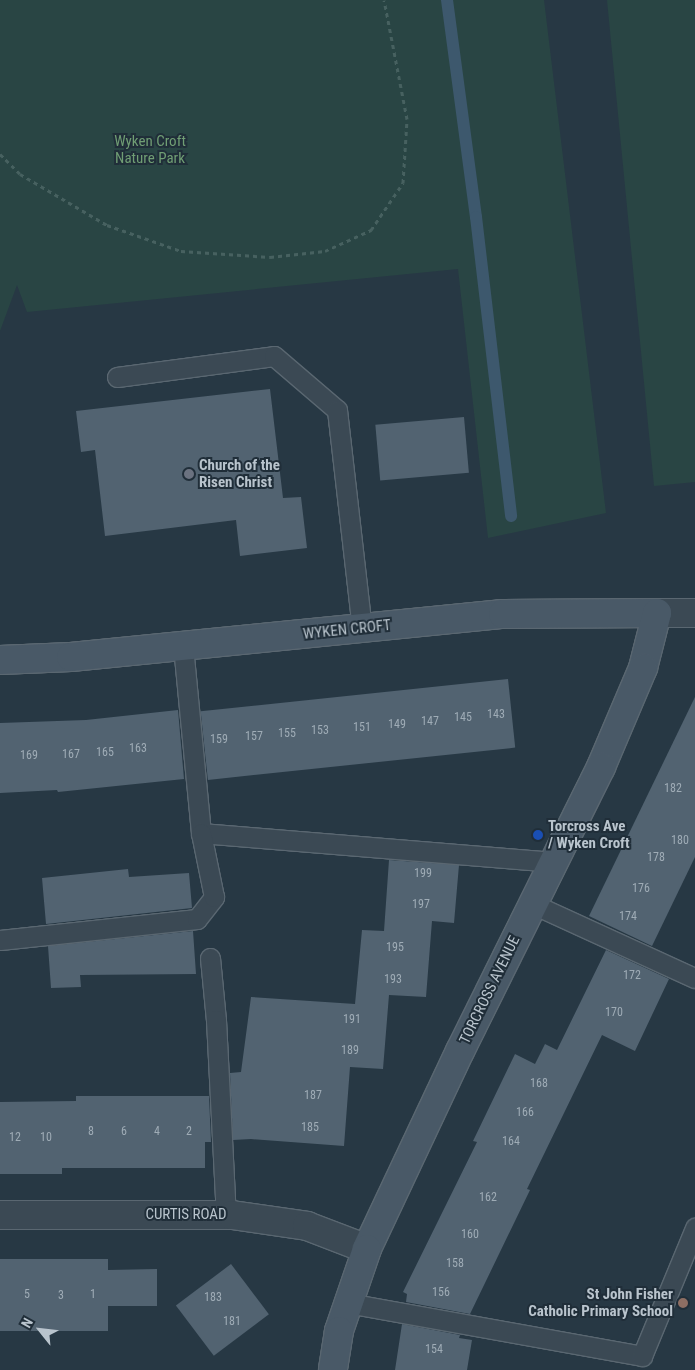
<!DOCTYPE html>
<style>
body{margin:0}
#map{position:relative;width:695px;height:1370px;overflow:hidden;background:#273844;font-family:"Roboto Condensed",sans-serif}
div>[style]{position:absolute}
.green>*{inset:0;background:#294544}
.stream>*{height:12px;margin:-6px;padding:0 6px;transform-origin:6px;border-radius:6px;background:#3d586d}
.building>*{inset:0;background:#526371;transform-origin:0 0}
.path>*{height:3px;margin-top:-1.5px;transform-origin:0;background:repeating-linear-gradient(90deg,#476160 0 4px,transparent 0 8px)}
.roads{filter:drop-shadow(1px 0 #5a6771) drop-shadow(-1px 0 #5a6771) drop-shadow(0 1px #5a6771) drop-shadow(0 -1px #5a6771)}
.lane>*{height:19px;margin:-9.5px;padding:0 9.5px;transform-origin:9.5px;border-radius:9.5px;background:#3b4954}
.street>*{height:28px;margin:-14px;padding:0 14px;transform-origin:14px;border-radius:14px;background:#3b4954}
.secondary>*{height:28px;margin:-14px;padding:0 14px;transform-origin:14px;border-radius:14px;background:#495967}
.dots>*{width:14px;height:14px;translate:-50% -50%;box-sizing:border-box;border:2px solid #202e39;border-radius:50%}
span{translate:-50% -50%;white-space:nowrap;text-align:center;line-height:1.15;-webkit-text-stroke:4px #202e39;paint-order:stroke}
.number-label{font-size:12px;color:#9facb6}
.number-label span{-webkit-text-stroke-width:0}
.park-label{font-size:15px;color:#709e74}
.poi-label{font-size:15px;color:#b9c4cd;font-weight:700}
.left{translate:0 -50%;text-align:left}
.right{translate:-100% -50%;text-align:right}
.street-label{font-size:15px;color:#b9c4cd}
.north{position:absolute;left:15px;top:1305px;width:50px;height:50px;-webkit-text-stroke:4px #202e39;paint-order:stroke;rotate:299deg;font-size:14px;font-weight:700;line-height:20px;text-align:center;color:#b9c4cd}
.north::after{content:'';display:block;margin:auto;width:18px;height:22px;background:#b9c4cd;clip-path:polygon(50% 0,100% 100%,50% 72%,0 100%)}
</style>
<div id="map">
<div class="green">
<div style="clip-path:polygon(0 0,544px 0,606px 513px,488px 538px,458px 269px,27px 312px,17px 285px,0 331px)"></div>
<div style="clip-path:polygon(607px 0,695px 0,695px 482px,654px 486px)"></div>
</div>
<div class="stream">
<div style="left:447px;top:0;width:219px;rotate:82.4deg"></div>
<div style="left:476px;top:217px;width:301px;rotate:83.3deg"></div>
</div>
<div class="building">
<div style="clip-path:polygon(270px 389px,283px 498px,301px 497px,307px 548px,240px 556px,236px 520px,105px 536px,95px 450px,81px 452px,76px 411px)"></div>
<div style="left:464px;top:417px;width:56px;height:89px;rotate:85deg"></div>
<div style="left:508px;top:679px;width:69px;height:309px;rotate:84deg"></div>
<div style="clip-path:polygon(695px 697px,695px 857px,652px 946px,589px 916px)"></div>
<div style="clip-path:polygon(178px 710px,184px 779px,58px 792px,57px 790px,0 793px,0 723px,86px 720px)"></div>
<div style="clip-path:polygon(389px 860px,459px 865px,454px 923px,432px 921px,426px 997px,389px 995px,383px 1069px,350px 1067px,344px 1146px,251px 1139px,233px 1140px,230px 1073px,241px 1072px,251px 997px,355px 1004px,362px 930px,384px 931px)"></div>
<div style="clip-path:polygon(128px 869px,129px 877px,189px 873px,192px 908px,46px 924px,42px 878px)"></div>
<div style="clip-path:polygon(193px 931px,196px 974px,80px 975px,81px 987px,51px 988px,48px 946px)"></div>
<div style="clip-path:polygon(606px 950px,669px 979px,635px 1051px,602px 1035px,527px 1189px,530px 1190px,470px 1314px,406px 1302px,407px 1294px,403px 1292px,477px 1142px,473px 1141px,515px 1054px,535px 1064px,545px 1044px,557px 1050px)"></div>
<div style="clip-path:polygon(76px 1096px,209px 1096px,211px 1142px,205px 1142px,205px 1168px,62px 1168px,62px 1174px,0 1174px,0 1102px,76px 1101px)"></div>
<div style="clip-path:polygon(0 1259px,108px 1259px,108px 1270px,157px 1269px,157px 1306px,108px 1306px,108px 1331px,0 1331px)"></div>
<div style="left:231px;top:1264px;width:63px;height:69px;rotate:53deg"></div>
<div style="clip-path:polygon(402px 1324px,460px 1335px,459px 1338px,472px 1340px,467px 1370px,395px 1370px)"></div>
</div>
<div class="path">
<div style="left:0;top:154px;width:28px;rotate:45deg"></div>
<div style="left:20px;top:174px;width:101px;rotate:30.4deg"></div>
<div style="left:107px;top:225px;width:78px;rotate:19.4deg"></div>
<div style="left:181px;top:251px;width:89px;rotate:3.9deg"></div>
<div style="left:270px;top:257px;width:55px;rotate:-6.2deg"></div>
<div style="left:325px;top:251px;width:51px;rotate:-24.5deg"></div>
<div style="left:371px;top:230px;width:57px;rotate:-55.8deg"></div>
<div style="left:403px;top:183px;width:64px;rotate:-86.4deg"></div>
<div style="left:407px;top:119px;width:121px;rotate:-100.9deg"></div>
</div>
<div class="roads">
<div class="lane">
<div style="left:117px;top:377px;width:158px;rotate:-7.6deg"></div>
<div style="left:274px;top:356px;width:83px;rotate:40.6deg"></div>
<div style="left:337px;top:410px;width:219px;rotate:83.5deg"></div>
<div style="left:183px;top:646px;width:188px;rotate:84.5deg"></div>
<div style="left:201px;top:833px;width:354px;rotate:4.7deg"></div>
<div style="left:533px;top:904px;width:178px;rotate:24.6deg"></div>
<div style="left:0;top:940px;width:198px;rotate:-6.1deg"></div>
<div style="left:197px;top:919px;width:28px;rotate:-52deg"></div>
<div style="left:214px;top:897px;width:65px;rotate:-101.5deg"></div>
<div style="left:210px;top:958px;width:62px;rotate:84.5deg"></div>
<div style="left:216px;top:1020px;width:195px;rotate:87.1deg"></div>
<div style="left:348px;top:1303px;width:299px;rotate:10.2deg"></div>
<div style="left:642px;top:1356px;width:139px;rotate:-67.5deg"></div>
</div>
<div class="street">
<div style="left:657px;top:613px;width:38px"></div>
<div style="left:0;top:1215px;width:232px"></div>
<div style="left:232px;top:1215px;width:76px;rotate:8.3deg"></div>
<div style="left:307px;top:1226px;width:64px;rotate:21deg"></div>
</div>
<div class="secondary">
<div style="left:0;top:660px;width:71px;rotate:-2.4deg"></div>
<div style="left:71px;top:657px;width:434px;rotate:-5.7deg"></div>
<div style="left:503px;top:614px;width:154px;rotate:-0.4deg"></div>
<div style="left:657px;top:613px;width:57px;rotate:104.3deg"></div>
<div style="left:643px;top:668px;width:108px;rotate:113deg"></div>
<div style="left:601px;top:767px;width:317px;rotate:116.4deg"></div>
<div style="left:460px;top:1051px;width:219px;rotate:115.2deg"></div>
<div style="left:367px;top:1249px;width:87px;rotate:108.9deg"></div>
<div style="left:339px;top:1331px;width:39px;rotate:99deg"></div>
</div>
</div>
<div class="dots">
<div style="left:189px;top:474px;background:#6b7280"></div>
<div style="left:538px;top:835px;background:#1a4fb4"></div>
<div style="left:683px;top:1303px;background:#8d6e63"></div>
</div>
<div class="number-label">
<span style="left:496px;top:715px">143</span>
<span style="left:463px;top:718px">145</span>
<span style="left:430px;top:722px">147</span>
<span style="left:397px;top:725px">149</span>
<span style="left:362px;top:728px">151</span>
<span style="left:320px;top:731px">153</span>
<span style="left:287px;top:734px">155</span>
<span style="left:254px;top:737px">157</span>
<span style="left:219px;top:740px">159</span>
<span style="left:138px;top:749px">163</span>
<span style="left:105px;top:753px">165</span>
<span style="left:71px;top:755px">167</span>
<span style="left:29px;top:756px">169</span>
<span style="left:673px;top:789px">182</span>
<span style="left:680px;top:841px">180</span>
<span style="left:656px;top:858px">178</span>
<span style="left:423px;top:874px">199</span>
<span style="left:641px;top:889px">176</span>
<span style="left:421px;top:905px">197</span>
<span style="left:628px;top:917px">174</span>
<span style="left:395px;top:948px">195</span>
<span style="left:632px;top:976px">172</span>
<span style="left:393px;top:980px">193</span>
<span style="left:614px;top:1013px">170</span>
<span style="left:352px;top:1020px">191</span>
<span style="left:350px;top:1051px">189</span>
<span style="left:539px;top:1084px">168</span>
<span style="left:313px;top:1096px">187</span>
<span style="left:525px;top:1113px">166</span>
<span style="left:310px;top:1128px">185</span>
<span style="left:91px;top:1132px">8</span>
<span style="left:124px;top:1132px">6</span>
<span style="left:157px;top:1132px">4</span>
<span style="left:189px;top:1132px">2</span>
<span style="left:15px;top:1138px">12</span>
<span style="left:46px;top:1138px">10</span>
<span style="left:511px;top:1142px">164</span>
<span style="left:488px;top:1198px">162</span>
<span style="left:470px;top:1235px">160</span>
<span style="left:455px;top:1264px">158</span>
<span style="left:441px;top:1293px">156</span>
<span style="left:27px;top:1295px">5</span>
<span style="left:93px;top:1295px">1</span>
<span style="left:61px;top:1296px">3</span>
<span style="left:213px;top:1298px">183</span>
<span style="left:232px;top:1322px">181</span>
<span style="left:434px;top:1350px">154</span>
</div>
<div class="park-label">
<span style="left:150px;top:150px">Wyken Croft<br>Nature Park</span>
</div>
<div class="poi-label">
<span class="left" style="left:199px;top:474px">Church of the<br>Risen Christ</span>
<span class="left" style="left:548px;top:835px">Torcross Ave<br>/ Wyken Croft</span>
<span class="right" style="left:673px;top:1303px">St John Fisher<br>Catholic Primary School</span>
</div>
<div class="street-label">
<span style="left:347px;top:630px;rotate:-6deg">WYKEN CROFT</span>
<span style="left:490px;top:990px;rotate:-64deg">TORCROSS AVENUE</span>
<span style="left:186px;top:1215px">CURTIS ROAD</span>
</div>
<div class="north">N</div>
</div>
